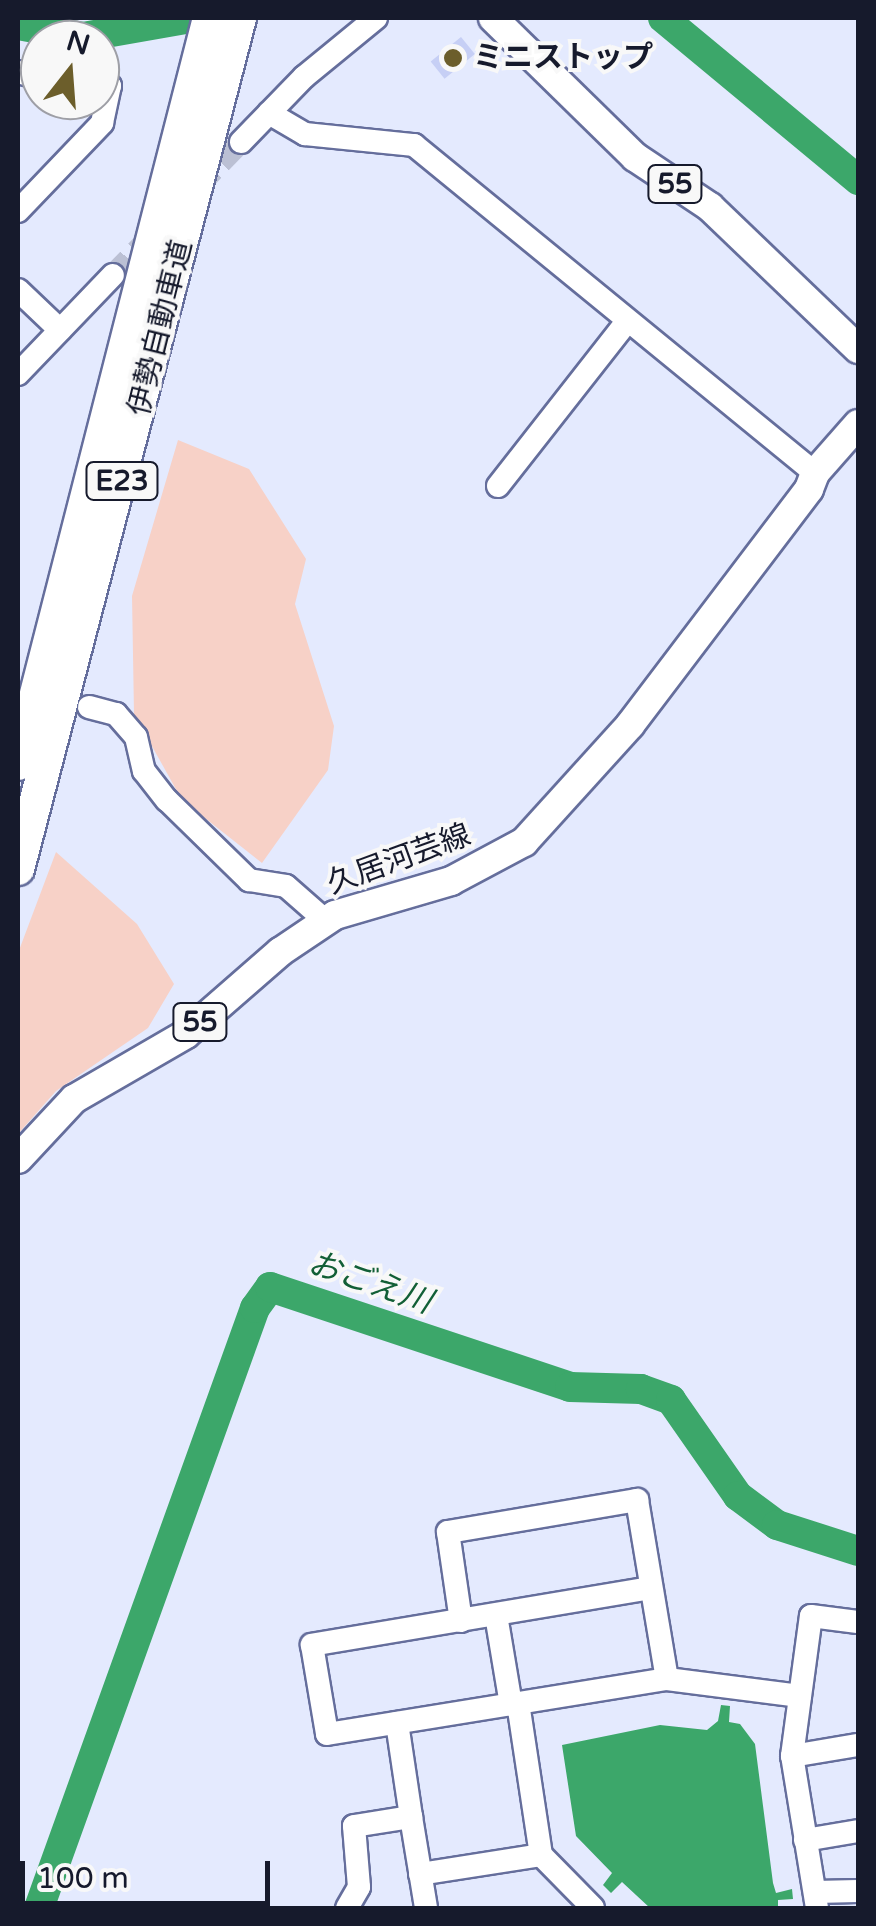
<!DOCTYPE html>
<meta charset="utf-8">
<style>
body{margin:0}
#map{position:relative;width:876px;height:1926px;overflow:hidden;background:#e4eafe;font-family:"Varela Round","Noto Sans JP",sans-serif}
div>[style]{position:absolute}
.green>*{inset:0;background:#f7d1c7}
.water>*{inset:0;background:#3ca76a}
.river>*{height:30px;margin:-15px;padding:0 15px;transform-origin:15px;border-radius:15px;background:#3ca76a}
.building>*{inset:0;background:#c6cff5;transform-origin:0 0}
.minor-tunnel>*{height:22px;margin-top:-11px;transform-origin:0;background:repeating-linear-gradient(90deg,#bbc0d4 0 22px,transparent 0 33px)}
.roads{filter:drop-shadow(2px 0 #656e9c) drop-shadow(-2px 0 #656e9c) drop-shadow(0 2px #656e9c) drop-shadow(0 -2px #656e9c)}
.minor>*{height:22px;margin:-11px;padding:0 11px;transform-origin:11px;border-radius:11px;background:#fff}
.major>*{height:28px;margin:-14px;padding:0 14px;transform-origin:14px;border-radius:14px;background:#fff}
.highway>*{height:32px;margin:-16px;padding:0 16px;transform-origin:16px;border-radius:16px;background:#fff}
.dots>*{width:28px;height:28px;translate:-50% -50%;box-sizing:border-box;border:5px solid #f8f8f8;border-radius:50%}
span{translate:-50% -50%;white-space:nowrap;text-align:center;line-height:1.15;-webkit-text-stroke:8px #f8f8f8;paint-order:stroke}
.shield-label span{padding:2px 8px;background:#f8f8f8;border:2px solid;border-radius:8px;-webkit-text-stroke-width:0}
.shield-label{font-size:28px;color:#161a2c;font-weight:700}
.poi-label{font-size:30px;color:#161a2c;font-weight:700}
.left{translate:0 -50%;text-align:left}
.street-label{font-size:30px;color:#161a2c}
.water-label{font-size:32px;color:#125f36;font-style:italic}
.frame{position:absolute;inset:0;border:20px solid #161a2c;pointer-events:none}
.north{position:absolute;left:20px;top:20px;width:100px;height:100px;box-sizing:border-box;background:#f8f8f8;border:2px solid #9e9fa6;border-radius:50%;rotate:17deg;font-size:28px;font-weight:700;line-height:40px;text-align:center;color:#161a2c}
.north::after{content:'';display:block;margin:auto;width:35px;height:45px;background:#6c5e2b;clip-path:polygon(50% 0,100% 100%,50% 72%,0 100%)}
.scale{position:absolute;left:20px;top:1861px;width:250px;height:45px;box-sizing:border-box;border:5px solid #161a2c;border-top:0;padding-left:12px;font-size:30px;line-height:35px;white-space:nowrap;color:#161a2c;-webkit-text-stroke:8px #f8f8f8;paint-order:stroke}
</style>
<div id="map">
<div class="green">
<div style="clip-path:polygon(178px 440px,249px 469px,306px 559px,295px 604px,334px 726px,328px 770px,262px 863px,182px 800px,134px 714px,132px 596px)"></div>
<div style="clip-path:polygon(56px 852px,137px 924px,174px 984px,148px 1028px,56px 1091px,18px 1134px,18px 953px)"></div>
</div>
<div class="water">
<div style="clip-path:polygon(721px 1705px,730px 1706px,729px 1722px,740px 1724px,755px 1744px,773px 1883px,776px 1893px,792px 1889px,793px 1899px,778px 1900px,778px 1908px,650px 1908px,622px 1882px,611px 1893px,603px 1885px,612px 1873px,576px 1836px,562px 1745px,660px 1725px,707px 1730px,718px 1721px)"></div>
</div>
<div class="river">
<div style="left:663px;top:18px;width:254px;rotate:39.7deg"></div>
<div style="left:18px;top:25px;width:66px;rotate:10.5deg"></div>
<div style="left:83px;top:37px;width:110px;rotate:-10deg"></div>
<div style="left:39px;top:1908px;width:638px;rotate:-70.2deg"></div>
<div style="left:255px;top:1308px;width:26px;rotate:-54deg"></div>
<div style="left:270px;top:1287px;width:316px;rotate:18.4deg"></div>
<div style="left:570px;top:1387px;width:71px;rotate:1.6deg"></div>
<div style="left:641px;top:1389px;width:32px;rotate:20deg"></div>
<div style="left:671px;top:1400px;width:117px;rotate:55.1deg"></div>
<div style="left:738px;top:1496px;width:49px;rotate:36.6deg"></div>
<div style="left:777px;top:1525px;width:85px;rotate:17.8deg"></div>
</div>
<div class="building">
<div style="left:461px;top:37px;width:22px;height:39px;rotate:51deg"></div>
</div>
<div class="minor-tunnel">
<div style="left:198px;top:186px;width:62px;rotate:-45.7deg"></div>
<div style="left:113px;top:275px;width:56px;rotate:-45.7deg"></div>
</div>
<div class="roads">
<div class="minor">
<div style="left:18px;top:72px;width:23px;rotate:15deg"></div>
<div style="left:269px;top:113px;width:42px;rotate:30.3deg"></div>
<div style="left:305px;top:134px;width:110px;rotate:5.8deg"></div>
<div style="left:414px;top:145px;width:518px;rotate:39.28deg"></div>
<div style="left:241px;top:142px;width:91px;rotate:-45.9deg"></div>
<div style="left:304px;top:77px;width:93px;rotate:-39.3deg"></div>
<div style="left:18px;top:211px;width:122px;rotate:-46.3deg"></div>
<div style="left:102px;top:123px;width:38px;rotate:-78deg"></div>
<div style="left:110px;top:86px;width:10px;rotate:-174deg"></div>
<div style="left:18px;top:290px;width:58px;rotate:43.6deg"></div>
<div style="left:18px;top:374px;width:137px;rotate:-46.2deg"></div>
<div style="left:498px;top:486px;width:207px;rotate:-51.9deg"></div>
<div style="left:89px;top:707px;width:28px;rotate:15deg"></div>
<div style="left:116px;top:714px;width:30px;rotate:49deg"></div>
<div style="left:136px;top:737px;width:35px;rotate:77deg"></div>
<div style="left:144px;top:771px;width:37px;rotate:52deg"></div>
<div style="left:167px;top:800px;width:115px;rotate:44.3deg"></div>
<div style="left:249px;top:880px;width:37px;rotate:9deg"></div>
<div style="left:286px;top:886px;width:55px;rotate:41.3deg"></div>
<div style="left:651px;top:1588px;width:344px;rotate:170.5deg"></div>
<div style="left:312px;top:1645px;width:90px;rotate:80.4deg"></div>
<div style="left:327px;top:1734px;width:344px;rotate:-9.2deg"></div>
<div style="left:667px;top:1679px;width:134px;rotate:7.3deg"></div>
<div style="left:496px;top:1615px;width:91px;rotate:80.5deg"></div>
<div style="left:461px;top:1621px;width:90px;rotate:-98.3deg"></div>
<div style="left:448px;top:1532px;width:192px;rotate:-9.6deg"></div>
<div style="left:637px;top:1500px;width:181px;rotate:80.5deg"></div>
<div style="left:518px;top:1703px;width:154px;rotate:81.4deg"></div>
<div style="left:541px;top:1855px;width:74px;rotate:45.5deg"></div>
<div style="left:397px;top:1723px;width:95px;rotate:81.5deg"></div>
<div style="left:792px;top:1756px;width:67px;rotate:-9.5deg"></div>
<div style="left:805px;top:1840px;width:54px;rotate:-9.6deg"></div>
<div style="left:420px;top:1874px;width:122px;rotate:-8.9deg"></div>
<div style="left:815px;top:1892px;width:43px;rotate:-1.3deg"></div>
<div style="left:347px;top:1908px;width:24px;rotate:-60deg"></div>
<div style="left:359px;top:1887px;width:61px;rotate:-94.7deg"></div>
<div style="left:354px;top:1826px;width:58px;rotate:-9deg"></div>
<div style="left:411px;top:1817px;width:92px;rotate:80.6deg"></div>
<div style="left:817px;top:1908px;width:154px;rotate:-99.3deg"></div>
<div style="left:792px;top:1756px;width:141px;rotate:-82.3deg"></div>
<div style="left:811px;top:1616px;width:47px;rotate:7.3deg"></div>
</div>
<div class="major">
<div style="left:493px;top:18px;width:199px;rotate:44.4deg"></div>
<div style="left:635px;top:157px;width:90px;rotate:33.7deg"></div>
<div style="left:710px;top:207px;width:205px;rotate:43.8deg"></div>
<div style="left:18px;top:1159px;width:82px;rotate:-47deg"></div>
<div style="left:74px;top:1099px;width:129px;rotate:-30.1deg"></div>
<div style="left:186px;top:1034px;width:125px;rotate:-41.1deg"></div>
<div style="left:280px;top:952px;width:66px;rotate:-33.9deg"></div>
<div style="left:335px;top:915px;width:121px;rotate:-16.3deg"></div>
<div style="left:451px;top:881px;width:83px;rotate:-28.1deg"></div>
<div style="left:524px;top:842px;width:158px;rotate:-47.8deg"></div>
<div style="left:630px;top:725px;width:296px;rotate:-52.8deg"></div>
<div style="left:809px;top:489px;width:17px;rotate:-69deg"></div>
<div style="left:815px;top:473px;width:65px;rotate:-48.7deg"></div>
</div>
<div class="highway">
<div style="left:18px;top:764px;width:770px;rotate:-75.64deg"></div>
<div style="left:18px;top:869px;width:879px;rotate:-75.38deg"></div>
</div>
</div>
<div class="dots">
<div style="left:453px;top:58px;background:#6c5e2b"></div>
</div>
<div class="shield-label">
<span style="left:675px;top:184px">55</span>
<span style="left:122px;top:481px">E23</span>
<span style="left:200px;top:1022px">55</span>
</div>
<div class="poi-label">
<span class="left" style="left:473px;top:58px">ミニストップ</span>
</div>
<div class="street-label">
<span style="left:161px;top:328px;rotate:-76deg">伊勢自動車道</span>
<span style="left:399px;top:860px;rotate:-20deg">久居河芸線</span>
</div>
<div class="water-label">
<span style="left:370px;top:1283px;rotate:19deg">おごえ川</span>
</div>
<div class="frame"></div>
<div class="north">N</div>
<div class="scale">100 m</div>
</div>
